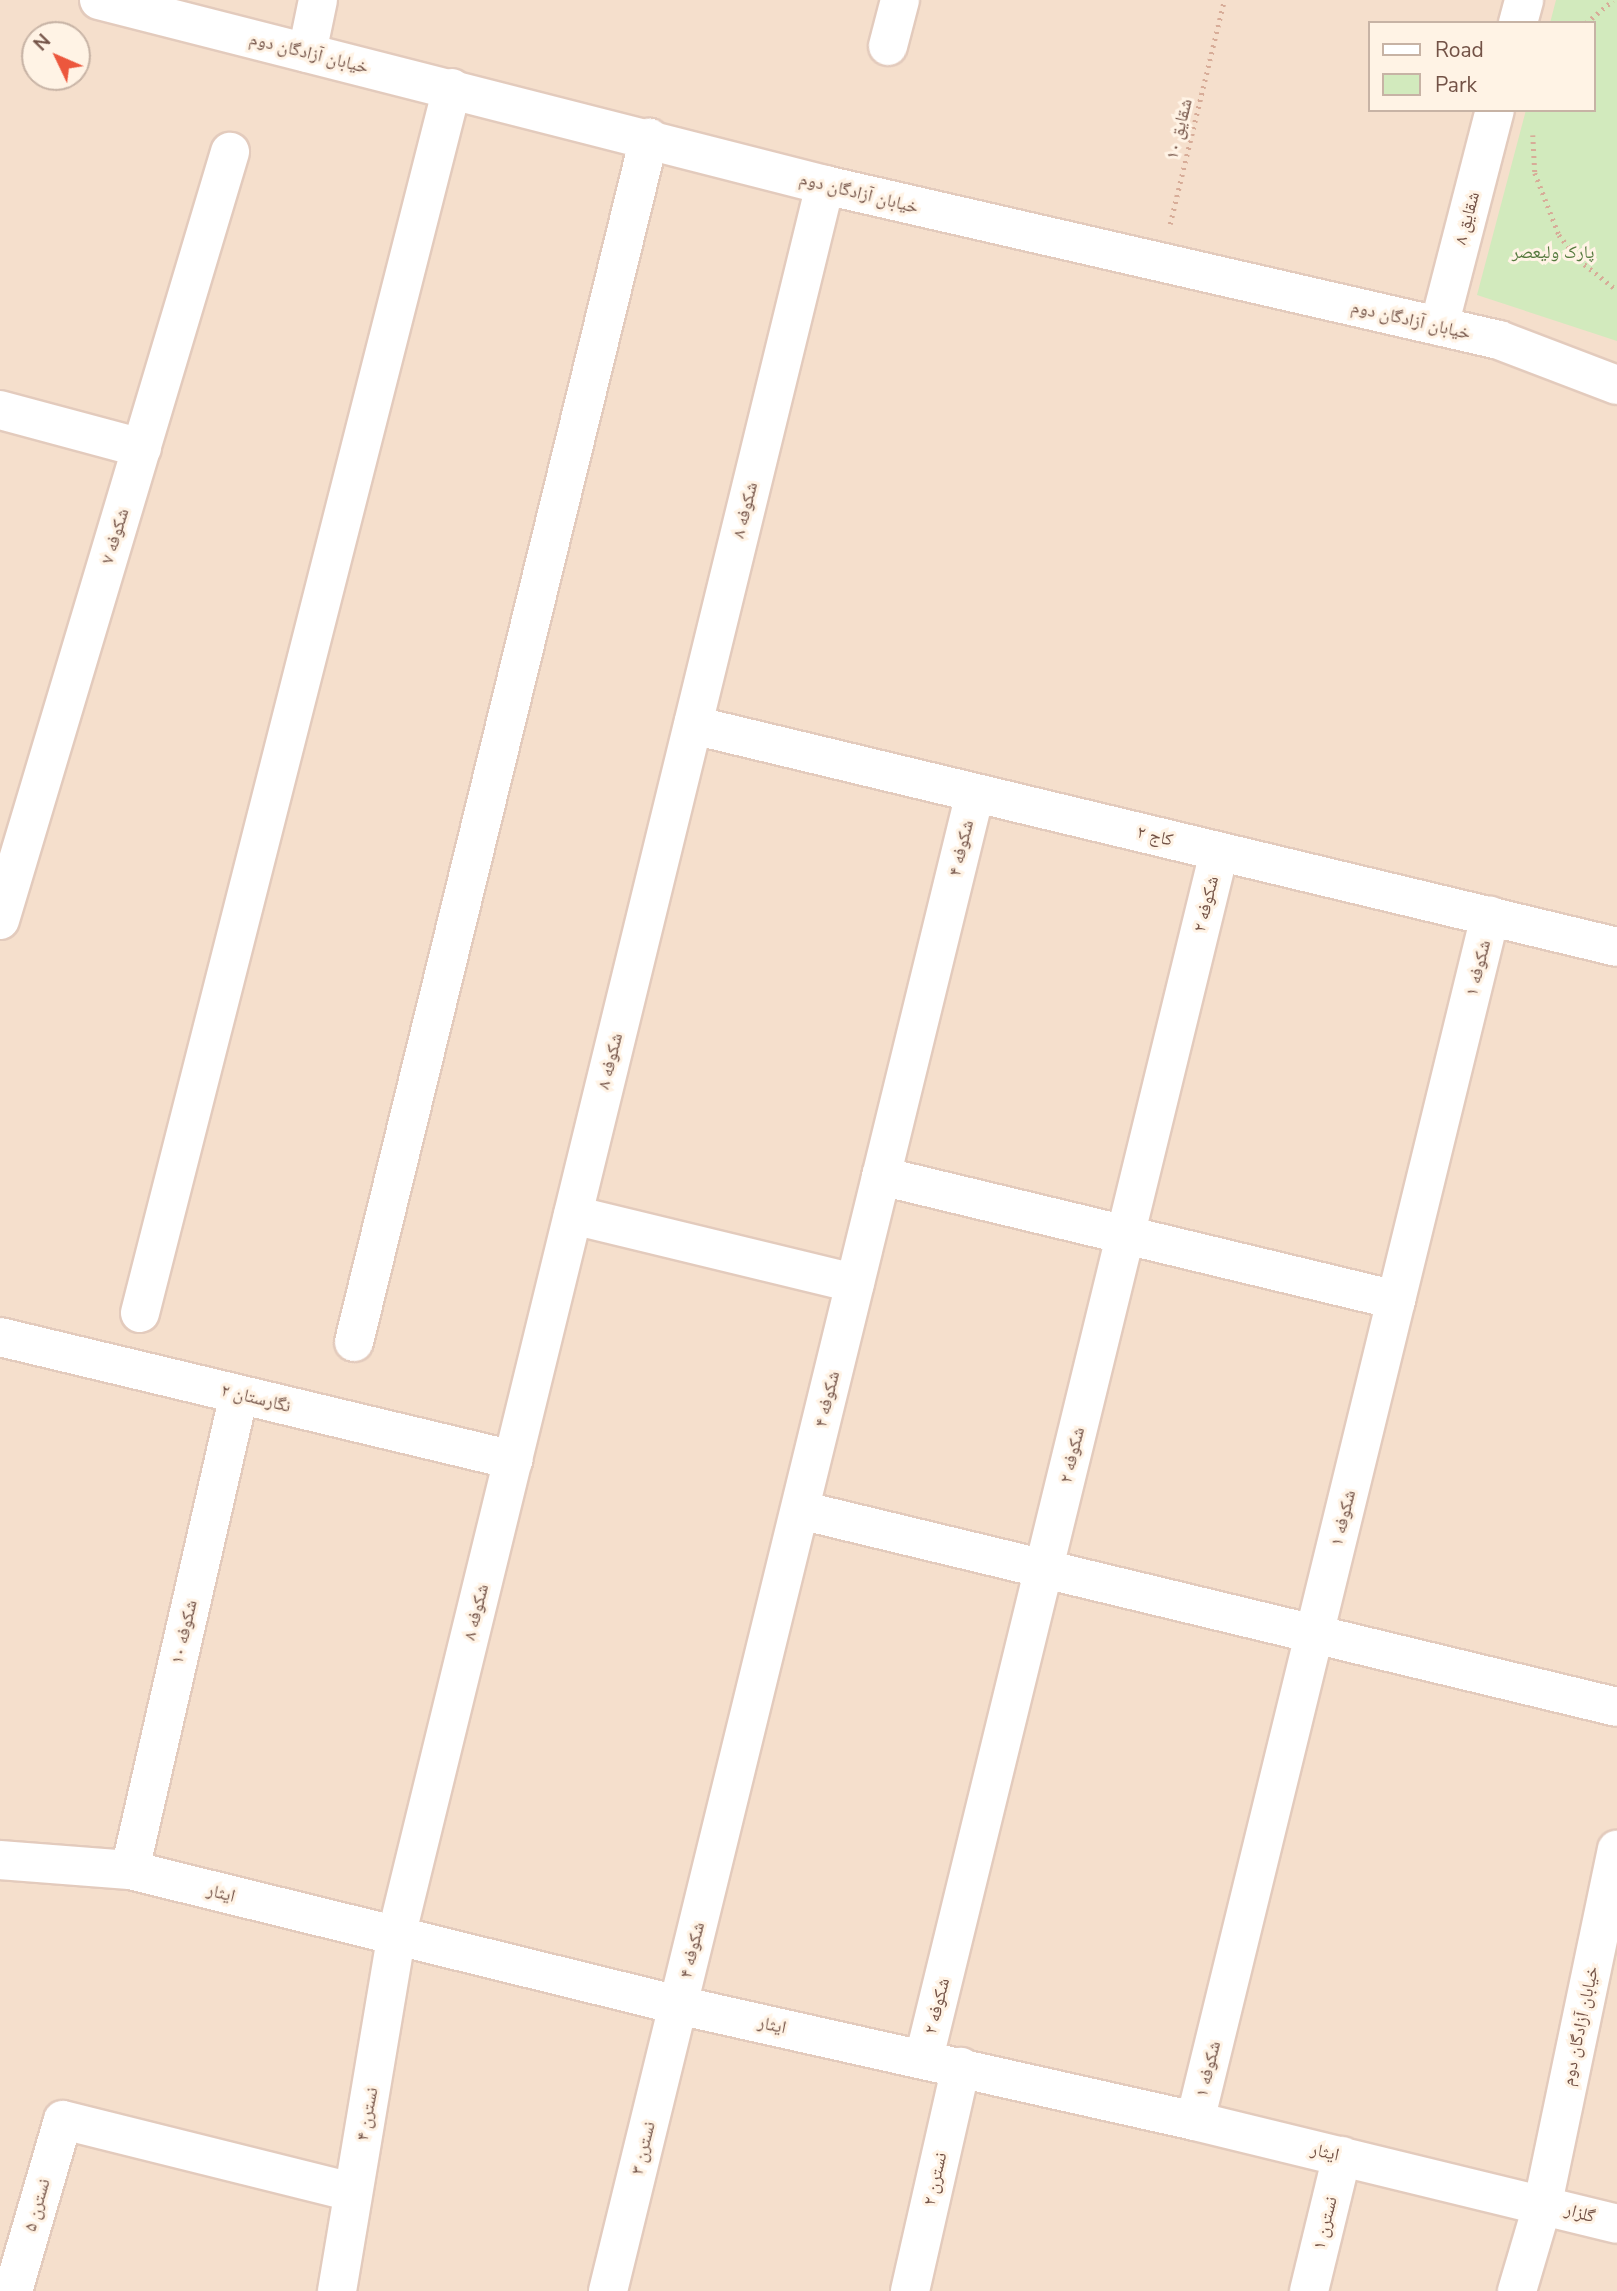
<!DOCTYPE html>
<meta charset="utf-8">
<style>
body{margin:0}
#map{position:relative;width:1617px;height:2291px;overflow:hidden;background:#fdeede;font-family:"Nunito Sans","Noto Naskh Arabic",sans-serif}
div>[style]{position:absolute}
.residential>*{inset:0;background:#f5dfcc}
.green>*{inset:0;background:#d2eabd}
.path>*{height:4.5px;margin-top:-2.25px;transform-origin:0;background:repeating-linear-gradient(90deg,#d7ac98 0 2px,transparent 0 7px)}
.roads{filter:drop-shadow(2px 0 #e3cbbd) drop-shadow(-2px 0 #e3cbbd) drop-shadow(0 2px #e3cbbd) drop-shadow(0 -2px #e3cbbd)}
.minor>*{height:38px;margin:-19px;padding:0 19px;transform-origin:19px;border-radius:19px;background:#fff}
span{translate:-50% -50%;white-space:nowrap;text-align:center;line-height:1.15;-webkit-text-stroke:6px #fff3e5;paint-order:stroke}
.street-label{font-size:18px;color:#735246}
.park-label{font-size:18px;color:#54793d}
.legend{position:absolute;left:1368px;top:21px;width:228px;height:91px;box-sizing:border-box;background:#fff3e5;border:2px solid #c7b3a5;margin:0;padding:9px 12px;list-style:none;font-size:21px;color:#735246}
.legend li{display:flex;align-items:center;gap:14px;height:35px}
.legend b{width:35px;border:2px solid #c7b3a5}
.north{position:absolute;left:21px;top:21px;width:70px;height:70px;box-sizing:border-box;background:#fff3e5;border:2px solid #c7b3a5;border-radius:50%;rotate:314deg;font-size:19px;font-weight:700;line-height:28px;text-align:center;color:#735246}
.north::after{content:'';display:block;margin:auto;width:24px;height:32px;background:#ec573d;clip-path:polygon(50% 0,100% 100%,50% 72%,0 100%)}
</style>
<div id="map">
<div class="residential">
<div style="clip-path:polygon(evenodd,0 0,1617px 0,1617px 2291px,0 2291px,0 0,1370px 23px,1594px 23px,1594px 110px,1370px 110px,1370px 23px,0 0,35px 35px,77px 35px,77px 77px,35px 77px,35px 35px)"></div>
</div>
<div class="green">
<div style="clip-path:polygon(1556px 0,1617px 0,1617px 341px,1477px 295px,1526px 110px,1594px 110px,1594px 23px,1550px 23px)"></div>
</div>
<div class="path">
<div style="left:1586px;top:23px;width:35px;rotate:-40deg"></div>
<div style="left:1533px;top:135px;width:38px;rotate:87deg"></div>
<div style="left:1535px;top:173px;width:66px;rotate:68.8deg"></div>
<div style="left:1559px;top:235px;width:32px;rotate:51deg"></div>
<div style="left:1579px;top:260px;width:48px;rotate:38.3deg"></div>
<div style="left:1170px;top:224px;width:230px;rotate:-76.4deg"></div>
</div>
<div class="roads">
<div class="minor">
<div style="left:99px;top:0;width:749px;rotate:14.3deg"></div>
<div style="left:825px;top:185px;width:692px;rotate:12.95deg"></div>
<div style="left:1499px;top:340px;width:126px;rotate:20.9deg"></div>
<div style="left:1518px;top:23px;width:24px;rotate:-75deg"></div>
<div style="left:888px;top:46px;width:48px;rotate:-75.4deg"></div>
<div style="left:307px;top:53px;width:54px;rotate:-78.3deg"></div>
<div style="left:1439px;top:326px;width:223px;rotate:-75.5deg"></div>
<div style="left:0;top:410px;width:147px;rotate:15deg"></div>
<div style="left:693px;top:725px;width:950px;rotate:13.51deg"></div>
<div style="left:0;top:920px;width:802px;rotate:-73.33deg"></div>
<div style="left:881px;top:1176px;width:530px;rotate:13.54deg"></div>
<div style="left:573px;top:1215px;width:290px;rotate:13.6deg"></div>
<div style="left:140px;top:1313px;width:1264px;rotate:-75.71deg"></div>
<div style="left:0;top:1337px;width:528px;rotate:13.48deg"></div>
<div style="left:354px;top:1342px;width:1240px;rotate:-76.23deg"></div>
<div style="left:800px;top:1510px;width:840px;rotate:13.56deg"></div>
<div style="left:0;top:1860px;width:130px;rotate:4.4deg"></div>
<div style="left:130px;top:1870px;width:564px;rotate:13.84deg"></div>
<div style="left:678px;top:2005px;width:530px;rotate:12.65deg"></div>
<div style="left:1195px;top:2121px;width:434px;rotate:13.7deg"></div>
<div style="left:130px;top:1870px;width:488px;rotate:-77.1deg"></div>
<div style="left:924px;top:2058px;width:1242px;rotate:-76.25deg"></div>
<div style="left:1195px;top:2121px;width:1241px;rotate:-76.24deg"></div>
<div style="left:13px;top:2291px;width:178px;rotate:-73.7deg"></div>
<div style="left:63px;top:2120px;width:298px;rotate:14deg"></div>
<div style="left:337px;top:2291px;width:359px;rotate:-80.5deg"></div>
<div style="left:396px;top:1937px;width:1804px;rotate:-76.24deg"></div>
<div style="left:608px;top:2291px;width:1542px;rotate:-76.23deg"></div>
<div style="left:910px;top:2291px;width:230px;rotate:-77.2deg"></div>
<div style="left:1309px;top:2291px;width:139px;rotate:-76.3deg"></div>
<div style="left:1517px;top:2291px;width:92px;rotate:-73.5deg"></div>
<div style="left:1543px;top:2203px;width:361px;rotate:-78.2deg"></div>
</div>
</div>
<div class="street-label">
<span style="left:309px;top:53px;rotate:14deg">خیابان آزادگان دوم</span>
<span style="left:1179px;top:129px;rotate:-76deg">شقایق ۱۰</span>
<span style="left:859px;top:193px;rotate:14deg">خیابان آزادگان دوم</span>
<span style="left:1467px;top:218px;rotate:-75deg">شقایق ۸</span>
<span style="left:1411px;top:320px;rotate:13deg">خیابان آزادگان دوم</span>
<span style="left:745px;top:510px;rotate:-76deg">شکوفه ۸</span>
<span style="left:115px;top:536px;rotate:-73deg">شکوفه ۷</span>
<span style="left:1155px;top:836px;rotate:14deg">کاج ۲</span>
<span style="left:961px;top:848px;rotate:-76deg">شکوفه ۴</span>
<span style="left:1206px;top:904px;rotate:-76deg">شکوفه ۲</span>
<span style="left:1478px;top:968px;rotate:-76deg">شکوفه ۱</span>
<span style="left:610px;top:1061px;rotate:-76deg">شکوفه ۸</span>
<span style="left:256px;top:1398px;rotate:14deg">نگارستان ۲</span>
<span style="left:827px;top:1399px;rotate:-76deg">شکوفه ۴</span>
<span style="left:1072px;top:1455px;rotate:-76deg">شکوفه ۲</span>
<span style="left:1343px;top:1518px;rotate:-76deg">شکوفه ۱</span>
<span style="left:476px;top:1612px;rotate:-76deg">شکوفه ۸</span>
<span style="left:184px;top:1632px;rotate:-77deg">شکوفه ۱۰</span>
<span style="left:221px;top:1893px;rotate:14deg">ایثار</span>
<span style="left:692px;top:1950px;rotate:-76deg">شکوفه ۴</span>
<span style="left:937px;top:2006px;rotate:-76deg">شکوفه ۲</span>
<span style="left:772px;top:2025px;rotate:12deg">ایثار</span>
<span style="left:1580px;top:2026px;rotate:-78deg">خیابان آزادگان دوم</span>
<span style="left:1208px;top:2069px;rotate:-76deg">شکوفه ۱</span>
<span style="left:367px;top:2114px;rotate:-79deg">نسترن ۴</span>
<span style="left:643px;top:2148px;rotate:-76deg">نسترن ۳</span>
<span style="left:1325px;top:2152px;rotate:13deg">ایثار</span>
<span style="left:935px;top:2179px;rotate:-77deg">نسترن ۲</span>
<span style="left:37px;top:2205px;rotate:-74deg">نسترن ۵</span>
<span style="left:1580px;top:2213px;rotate:16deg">گلزار</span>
<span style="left:1325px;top:2223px;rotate:-76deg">نسترن ۱</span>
</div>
<div class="park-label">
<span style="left:1553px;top:252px">پارک ولیعصر</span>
</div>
<ul class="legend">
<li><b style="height:9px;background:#fff"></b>Road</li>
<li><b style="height:19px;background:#d2eabd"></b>Park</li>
</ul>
<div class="north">N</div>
</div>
